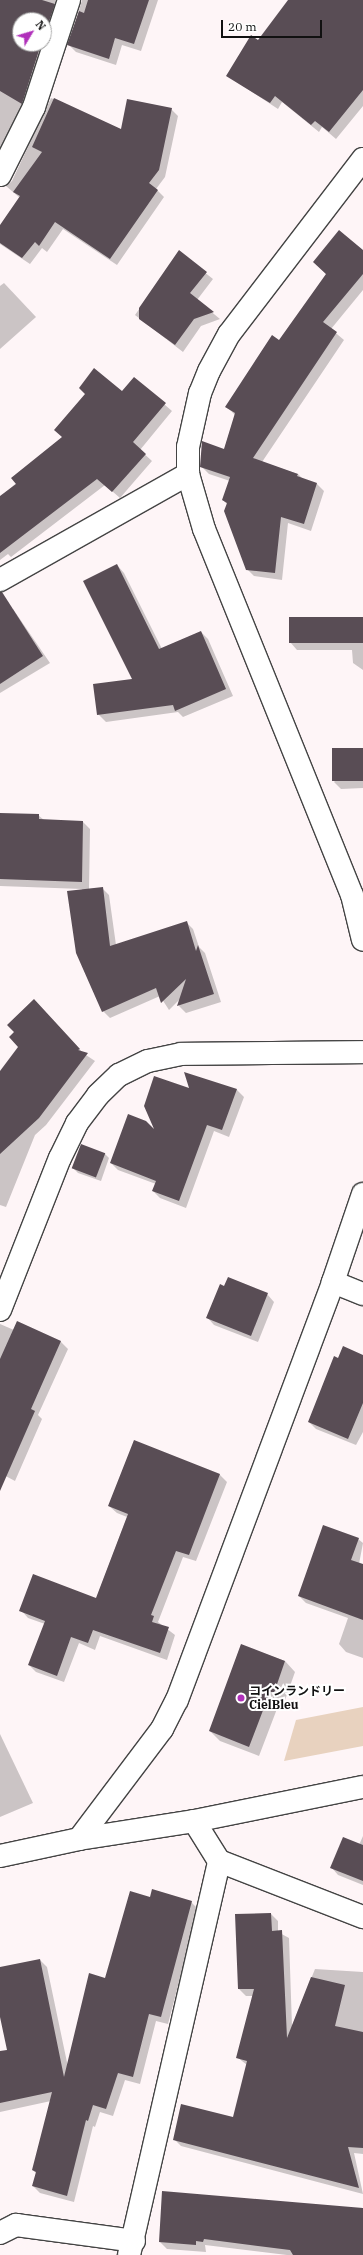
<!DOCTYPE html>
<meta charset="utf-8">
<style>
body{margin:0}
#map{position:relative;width:363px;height:2255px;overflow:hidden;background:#fef5f7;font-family:"IBM Plex Serif","Noto Sans JP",serif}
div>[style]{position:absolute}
.green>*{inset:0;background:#e8d2bf}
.shadow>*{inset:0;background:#0003}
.building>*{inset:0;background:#594d55;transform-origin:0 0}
.roads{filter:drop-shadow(1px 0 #444) drop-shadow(-1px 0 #444) drop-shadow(0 1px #444) drop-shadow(0 -1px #444)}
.minor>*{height:22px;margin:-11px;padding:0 11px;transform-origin:11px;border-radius:11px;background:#fff}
.dots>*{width:11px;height:11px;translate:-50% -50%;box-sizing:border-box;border:2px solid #fff;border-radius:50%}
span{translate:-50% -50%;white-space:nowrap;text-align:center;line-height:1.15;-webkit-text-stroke:4px #fff;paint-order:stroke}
.poi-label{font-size:12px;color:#111;font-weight:700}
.left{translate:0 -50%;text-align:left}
.north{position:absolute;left:12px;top:12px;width:40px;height:40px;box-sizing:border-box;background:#fff;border:1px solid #a0a0a0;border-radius:50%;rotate:52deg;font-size:11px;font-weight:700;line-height:16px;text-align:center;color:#111}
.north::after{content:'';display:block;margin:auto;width:14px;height:18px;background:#b030ba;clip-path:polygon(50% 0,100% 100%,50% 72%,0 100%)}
.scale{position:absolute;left:221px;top:20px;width:101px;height:18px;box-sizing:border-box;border:2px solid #111;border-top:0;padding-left:5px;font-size:12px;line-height:14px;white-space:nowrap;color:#111;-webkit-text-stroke:3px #fff;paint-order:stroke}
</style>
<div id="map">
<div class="green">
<div style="clip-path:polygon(363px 1707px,363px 1746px,284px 1761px,296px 1720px)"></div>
</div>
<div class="shadow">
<div style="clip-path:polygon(evenodd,0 0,66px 0,0 170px,0 0,20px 20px,44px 20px,44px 44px,20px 44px,20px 20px)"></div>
<div style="clip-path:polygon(82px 0,158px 0,141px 51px,122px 45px,116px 65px,76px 52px,69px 45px)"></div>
<div style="clip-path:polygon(360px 0,363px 2px,363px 106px,336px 139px,322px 127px,319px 132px,282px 102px,278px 109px,228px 76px,258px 41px)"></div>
<div style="clip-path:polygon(51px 98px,122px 130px,171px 109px,178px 116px,165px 177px,156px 189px,164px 197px,117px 265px,63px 229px,47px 252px,42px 248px,30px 264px,0 244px,0 227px,20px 198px,6px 186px,12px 181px)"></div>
<div style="clip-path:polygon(363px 251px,363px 290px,331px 329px,344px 340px,262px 462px,298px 474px,303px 479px,317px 484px,324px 491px,311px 531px,288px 523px,282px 580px,254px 576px,247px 569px,227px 504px,223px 500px,230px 481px,209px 474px,202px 467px,224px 450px,235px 415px,227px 407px,280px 342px,327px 275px,314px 262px)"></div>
<div style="clip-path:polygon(179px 252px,213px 279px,197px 300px,220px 319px,201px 326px,183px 352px,135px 315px)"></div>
<div style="clip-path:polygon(4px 283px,36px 317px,0 349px,0 286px)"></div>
<div style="clip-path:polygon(134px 378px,172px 411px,140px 450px,152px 461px,120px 498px,105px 485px,11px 557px,8px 554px,0 560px,0 497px,122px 393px)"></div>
<div style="clip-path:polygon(117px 565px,124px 573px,162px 649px,201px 632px,208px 639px,233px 696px,183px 717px,178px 712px,106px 722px,98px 714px,133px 680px)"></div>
<div style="clip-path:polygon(13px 609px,50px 663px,0 693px,0 618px)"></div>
<div style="clip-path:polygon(363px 617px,363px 670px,353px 663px,352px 650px,297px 650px,290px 642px)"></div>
<div style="clip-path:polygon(363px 749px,363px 788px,341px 789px,334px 782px)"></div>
<div style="clip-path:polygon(38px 815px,44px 820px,83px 822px,90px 829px,89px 889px,102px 888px,109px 895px,116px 945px,186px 922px,193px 929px,199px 947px,205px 953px,221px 1002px,186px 1013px,179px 1006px,181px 998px,169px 1010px,160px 996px,110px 1018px,103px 1011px,82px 889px,0 886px,0 816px)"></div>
<div style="clip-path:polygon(41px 1008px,83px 1053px,95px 1061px,46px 1125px,35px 1135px,6px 1207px,0 1205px,0 1073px,20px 1047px)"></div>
<div style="clip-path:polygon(185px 1073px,237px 1090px,244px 1097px,229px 1137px,214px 1131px,186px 1208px,160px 1198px,153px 1191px,156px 1184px,118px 1170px,111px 1163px,156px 1132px,191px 1089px)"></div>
<div style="clip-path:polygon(105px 1154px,109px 1158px,101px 1181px,78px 1173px,74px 1169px)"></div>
<div style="clip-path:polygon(267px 1294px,274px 1302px,258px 1342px,214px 1325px,207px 1317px)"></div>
<div style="clip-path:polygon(17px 1322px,61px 1342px,68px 1349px,38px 1415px,42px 1419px,15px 1481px,0 1473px,0 1324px,14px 1330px)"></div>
<div style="clip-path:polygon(363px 1356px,363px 1432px,356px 1445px,316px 1429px,309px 1422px,338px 1359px)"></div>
<div style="clip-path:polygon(135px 1442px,220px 1475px,227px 1482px,196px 1561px,183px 1557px,158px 1622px,175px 1635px,167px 1660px,100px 1636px,95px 1650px,79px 1643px,64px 1682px,36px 1672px,29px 1665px,45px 1624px,28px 1618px,21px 1610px,96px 1599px,127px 1517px,117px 1513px,109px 1506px)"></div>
<div style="clip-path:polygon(358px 1539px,363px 1543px,359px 1564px,363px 1565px,363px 1658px,346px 1652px,339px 1644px,348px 1618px,306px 1603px,299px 1596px)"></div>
<div style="clip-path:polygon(241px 1645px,285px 1661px,295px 1672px,284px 1703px,280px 1701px,259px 1756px,220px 1741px,210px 1731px)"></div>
<div style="clip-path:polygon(0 1734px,33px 1803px,0 1817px)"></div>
<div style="clip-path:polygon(363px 1836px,363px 1885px,338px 1875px,332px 1868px,359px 1845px)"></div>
<div style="clip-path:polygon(151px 1898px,191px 1902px,198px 1909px,168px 2024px,156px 2021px,140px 2084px,125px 2080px,113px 2116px,100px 2112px,95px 2127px,93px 2126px,74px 2202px,40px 2193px,33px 2186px,36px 2173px,33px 2170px,51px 2101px,0 2112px,0 2052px,8px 2050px,0 2012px,0 1968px,40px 1960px,47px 1967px,68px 2067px,106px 1979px)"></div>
<div style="clip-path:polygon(271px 1914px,278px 1921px,278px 1932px,289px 1938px,292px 2026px,315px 1969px,363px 1972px,363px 2154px,354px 2153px,363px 2194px,181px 2146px,174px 2139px,234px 2119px,247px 2065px,237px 2057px,254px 1996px,246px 1996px,239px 1989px)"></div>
<div style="clip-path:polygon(363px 2209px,363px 2255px,287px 2255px,205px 2245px,206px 2252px,167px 2249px,160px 2242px)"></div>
</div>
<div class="building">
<div style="clip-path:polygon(0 0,42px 0,55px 4px,44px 36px,44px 20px,20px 20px,20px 44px,41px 44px,22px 104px,0 91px)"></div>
<div style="clip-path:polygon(88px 0,149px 0,134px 44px,115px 38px,109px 59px,67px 45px,79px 11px,84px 13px)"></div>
<div style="clip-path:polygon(288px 0,363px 0,363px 90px,329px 132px,315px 121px,311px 125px,275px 96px,270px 103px,226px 76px,251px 35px,258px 40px)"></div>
<div style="clip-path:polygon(54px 98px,121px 129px,127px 99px,172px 108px,159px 170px,149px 183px,158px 190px,110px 259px,55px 222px,39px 246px,35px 242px,22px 258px,0 243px,0 225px,20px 196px,13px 192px,42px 152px,32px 147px)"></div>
<div style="clip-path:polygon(339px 230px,363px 250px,363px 274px,323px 322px,337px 332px,253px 458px,298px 474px,297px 476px,317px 483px,304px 524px,281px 517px,275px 573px,246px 570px,224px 511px,227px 503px,222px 500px,230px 477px,200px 467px,202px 441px,224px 449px,235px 413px,225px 407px,272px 335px,279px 340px,326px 274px,313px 262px)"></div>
<div style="clip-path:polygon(179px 250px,207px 272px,190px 293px,214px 312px,194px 319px,175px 345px,139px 319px,139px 308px)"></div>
<div style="clip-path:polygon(94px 368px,122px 391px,134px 377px,166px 403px,133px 442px,146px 454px,112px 492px,97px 479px,0 553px,0 496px,16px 484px,11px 478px,62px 437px,54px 430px,85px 394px,79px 388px)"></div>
<div style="clip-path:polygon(117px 564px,159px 649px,201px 631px,226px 689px,175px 711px,173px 705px,97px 715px,93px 684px,132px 679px,83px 581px)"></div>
<div style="clip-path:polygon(0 592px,2px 592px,43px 656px,0 684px)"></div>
<div style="left:289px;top:617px;width:74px;height:26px"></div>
<div style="left:363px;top:748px;width:33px;height:31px;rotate:90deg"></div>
<div style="clip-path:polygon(0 813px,39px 814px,39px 819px,83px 821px,82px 882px,0 879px)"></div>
<div style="clip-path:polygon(103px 887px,110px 946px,187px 921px,196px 951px,198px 945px,214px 994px,177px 1006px,186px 979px,161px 1003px,156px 988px,102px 1012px,76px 953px,67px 891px)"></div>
<div style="clip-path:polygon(34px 999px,80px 1049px,78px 1050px,88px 1053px,39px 1118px,0 1154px,0 1071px,18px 1047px,9px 1037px,14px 1032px,7px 1025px)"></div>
<div style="clip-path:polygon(184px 1072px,237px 1089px,222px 1130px,207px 1125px,179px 1201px,152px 1191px,156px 1181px,110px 1163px,128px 1114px,146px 1121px,154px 1129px,144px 1106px,154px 1076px,189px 1088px)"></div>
<div style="left:81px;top:1144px;width:26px;height:26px;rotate:21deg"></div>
<div style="clip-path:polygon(228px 1277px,268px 1293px,251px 1336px,206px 1318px,220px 1284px,224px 1286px)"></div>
<div style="clip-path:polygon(17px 1321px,61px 1341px,31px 1409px,35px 1411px,0 1491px,0 1359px)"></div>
<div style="clip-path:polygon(343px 1346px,363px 1355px,363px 1403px,348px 1439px,308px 1422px,334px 1356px,338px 1358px)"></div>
<div style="clip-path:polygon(134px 1440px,220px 1474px,189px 1555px,176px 1551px,151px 1615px,154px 1616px,152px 1622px,169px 1627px,160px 1653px,93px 1630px,88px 1643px,71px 1637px,57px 1676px,28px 1665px,45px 1621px,19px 1611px,33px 1574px,96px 1598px,128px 1514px,108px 1506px)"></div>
<div style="clip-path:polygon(323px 1525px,359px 1538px,351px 1560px,363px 1564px,363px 1620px,298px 1596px)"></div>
<div style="clip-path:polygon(241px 1644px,285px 1661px,274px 1693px,270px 1692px,249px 1747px,209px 1731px)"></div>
<div style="clip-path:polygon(343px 1837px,363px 1845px,363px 1881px,330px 1868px)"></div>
<div style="clip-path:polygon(152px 1889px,192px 1901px,161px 2017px,149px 2014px,133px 2077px,118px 2073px,106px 2109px,93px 2105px,88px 2121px,86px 2120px,67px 2196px,32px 2186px,36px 2172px,32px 2170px,52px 2092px,0 2103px,0 2051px,7px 2050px,0 2017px,0 1967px,40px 1959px,64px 2077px,89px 1973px,105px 1978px,130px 1891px,150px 1897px)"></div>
<div style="clip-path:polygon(271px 1913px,272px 1931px,282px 1930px,287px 2038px,311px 1977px,345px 1985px,335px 2026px,363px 2032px,363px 2148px,348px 2147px,359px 2188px,173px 2140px,181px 2104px,233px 2117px,247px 2061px,236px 2058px,254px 1989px,238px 1989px,235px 1914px)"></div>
<div style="clip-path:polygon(162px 2191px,363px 2208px,363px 2255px,293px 2255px,290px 2250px,204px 2239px,203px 2242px,196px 2241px,196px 2245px,159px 2242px)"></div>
</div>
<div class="roads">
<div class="minor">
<div style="left:363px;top:159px;width:220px;rotate:127.4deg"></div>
<div style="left:229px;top:334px;width:42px;rotate:118.4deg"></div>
<div style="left:209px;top:371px;width:24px;rotate:112deg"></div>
<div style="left:200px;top:393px;width:55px;rotate:102.5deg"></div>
<div style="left:188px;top:447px;width:27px;rotate:90deg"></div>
<div style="left:188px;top:474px;width:57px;rotate:73.8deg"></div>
<div style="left:204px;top:529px;width:395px;rotate:68deg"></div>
<div style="left:352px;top:895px;width:46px;rotate:76.3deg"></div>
<div style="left:0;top:175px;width:76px;rotate:-63.4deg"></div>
<div style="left:34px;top:107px;width:113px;rotate:-71.9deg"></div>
<div style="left:0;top:580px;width:216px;rotate:-29.4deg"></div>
<div style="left:333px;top:1282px;width:32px;rotate:22deg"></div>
<div style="left:0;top:1310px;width:163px;rotate:-68.5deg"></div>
<div style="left:60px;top:1158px;width:39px;rotate:-64deg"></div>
<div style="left:77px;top:1123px;width:35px;rotate:-53deg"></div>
<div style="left:98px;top:1095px;width:29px;rotate:-44deg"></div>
<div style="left:119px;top:1075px;width:32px;rotate:-26deg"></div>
<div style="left:148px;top:1061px;width:34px;rotate:-12deg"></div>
<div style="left:181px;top:1054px;width:182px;rotate:-0.6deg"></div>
<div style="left:194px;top:1821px;width:47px;rotate:58deg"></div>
<div style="left:219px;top:1861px;width:155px;rotate:21.3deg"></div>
<div style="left:79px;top:1839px;width:138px;rotate:-53deg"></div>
<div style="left:162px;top:1729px;width:33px;rotate:-63deg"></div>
<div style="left:177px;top:1700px;width:446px;rotate:-69.5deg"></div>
<div style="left:333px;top:1282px;width:93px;rotate:-71.2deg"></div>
<div style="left:0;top:1856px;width:81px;rotate:-12.1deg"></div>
<div style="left:79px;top:1839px;width:116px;rotate:-8.9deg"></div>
<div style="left:194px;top:1821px;width:172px;rotate:-11.4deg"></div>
<div style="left:0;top:2233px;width:18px;rotate:-27deg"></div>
<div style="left:16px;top:2225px;width:119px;rotate:7.7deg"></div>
<div style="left:129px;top:2255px;width:404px;rotate:-77.1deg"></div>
</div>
</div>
<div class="dots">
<div style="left:241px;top:1698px;background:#b030ba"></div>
</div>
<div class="poi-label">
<span class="left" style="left:249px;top:1698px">コインランドリー<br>CielBleu</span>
</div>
<div class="north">N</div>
<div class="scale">20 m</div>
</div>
